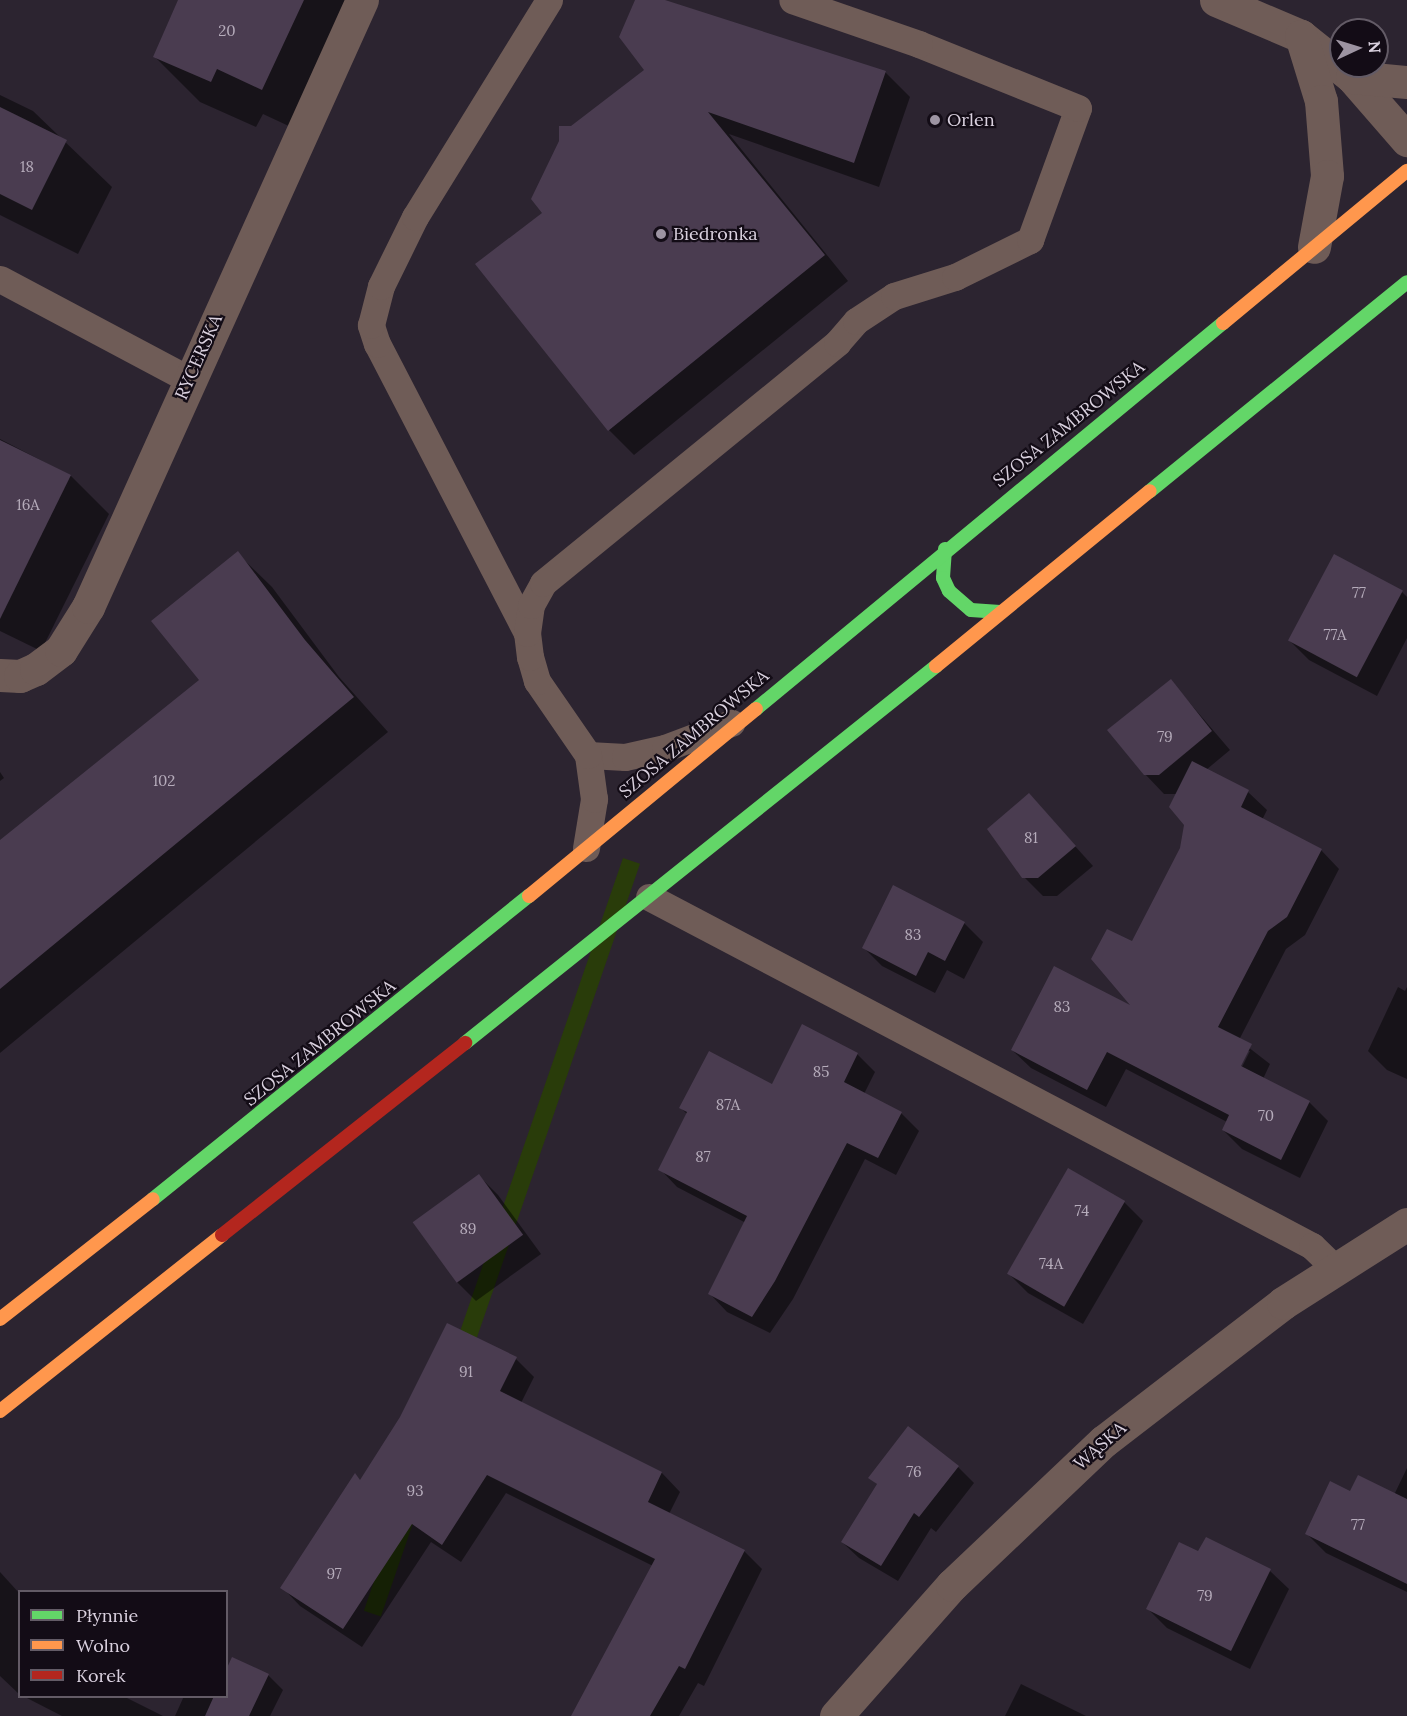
<!DOCTYPE html>
<meta charset="utf-8">
<style>
body{margin:0}
#map{position:relative;width:1407px;height:1716px;overflow:hidden;background:#2c2430;font-family:Lora,serif}
div>[style]{position:absolute}
.green>*{inset:0;background:#293c0a;transform-origin:0 0}
.shadow>*{inset:0;background:#0007}
.building>*{inset:0;background:#4a3c50;transform-origin:0 0}
.lane>*{height:27px;margin:-13.5px;padding:0 13.5px;transform-origin:13.5px;border-radius:13.5px;background:#6f5c57}
.street>*{height:33px;margin:-16.5px;padding:0 16.5px;transform-origin:16.5px;border-radius:16.5px;background:#6f5c57}
.fast>*{height:14px;margin:-7px;padding:0 7px;transform-origin:7px;border-radius:7px;background:#63d668}
.slow>*{height:14px;margin:-7px;padding:0 7px;transform-origin:7px;border-radius:7px;background:#ff974d}
.jam>*{height:14px;margin:-7px;padding:0 7px;transform-origin:7px;border-radius:7px;background:#b3261e}
.dots>*{width:16px;height:16px;translate:-50% -50%;box-sizing:border-box;border:3px solid #130c16;border-radius:50%}
span{translate:-50% -50%;white-space:nowrap;text-align:center;line-height:1.15;-webkit-text-stroke:4.5px #130c16;paint-order:stroke}
.number-label{font-size:15px;color:#b6acbb}
.number-label span{-webkit-text-stroke-width:0}
.poi-label{font-size:18px;color:#dad1df}
.left{translate:0 -50%;text-align:left}
.street-label{font-size:18px;color:#dad1df}
.legend{position:absolute;left:18px;top:1590px;width:210px;height:108px;box-sizing:border-box;background:#130c16;border:2px solid #635b66;margin:0;padding:8px 10px;list-style:none;font-size:18px;color:#dad1df}
.legend li{display:flex;align-items:center;gap:12px;height:30px}
.legend b{width:30px;border:2px solid #635b66}
.north{position:absolute;left:1329px;top:18px;width:60px;height:60px;box-sizing:border-box;background:#130c16;border:2px solid #635b66;border-radius:50%;rotate:86deg;font-size:16px;font-weight:700;line-height:24px;text-align:center;color:#dad1df}
.north::after{content:'';display:block;margin:auto;width:21px;height:27px;background:#9d94a2;clip-path:polygon(50% 0,100% 100%,50% 72%,0 100%)}
</style>
<div id="map">
<div class="green">
<div style="left:623px;top:858px;width:18px;height:796px;rotate:19deg"></div>
</div>
<div class="shadow">
<div style="clip-path:polygon(179px 0,371px 0,308px 135px,263px 114px,256px 127px,200px 102px,155px 57px)"></div>
<div style="clip-path:polygon(637px 0,659px 0,885px 72px,910px 97px,879px 187px,729px 134px,848px 281px,634px 455px,609px 430px,544px 213px,571px 128px,646px 70px)"></div>
<div style="clip-path:polygon(0 95px,33px 111px,112px 187px,78px 254px,0 215px)"></div>
<div style="clip-path:polygon(0 439px,71px 476px,109px 514px,41px 651px,0 631px)"></div>
<div style="clip-path:polygon(237px 553px,272px 587px,339px 677px,388px 732px,0 1053px,0 841px,201px 680px)"></div>
<div style="clip-path:polygon(1402px 592px,1407px 597px,1407px 638px,1377px 696px,1309px 660px,1290px 641px)"></div>
<div style="clip-path:polygon(evenodd,1171px 681px,1230px 750px,1206px 770px,1248px 792px,1267px 810px,1262px 820px,1321px 850px,1339px 869px,1305px 935px,1286px 949px,1239px 1040px,1270px 1064px,1263px 1079px,1309px 1102px,1328px 1121px,1300px 1178px,1242px 1149px,1223px 1130px,1227px 1122px,1126px 1069px,1106px 1107px,1031px 1068px,1012px 1050px,1136px 1009px,1132px 943px,1181px 848px,1186px 825px,1177px 794px,1164px 794px,1145px 774px,1171px 681px,1247px 1051px,1250px 1051px,1239px 1073px,1236px 1072px,1247px 1051px)"></div>
<div style="clip-path:polygon(0 772px,4px 778px,0 781px)"></div>
<div style="clip-path:polygon(1029px 795px,1093px 866px,1057px 896px,1043px 896px,1024px 877px)"></div>
<div style="clip-path:polygon(964px 923px,983px 942px,964px 979px,947px 970px,935px 993px,882px 966px,863px 947px)"></div>
<div style="clip-path:polygon(1398px 987px,1405px 991px,1407px 987px,1407px 1079px,1387px 1070px,1368px 1051px)"></div>
<div style="clip-path:polygon(857px 1054px,875px 1072px,864px 1094px,901px 1113px,919px 1131px,896px 1175px,865px 1159px,793px 1299px,770px 1333px,727px 1312px,710px 1294px,746px 1223px,677px 1187px,660px 1169px,687px 1114px,681px 1108px,773px 1086px)"></div>
<div style="clip-path:polygon(479px 1176px,498px 1195px,541px 1254px,476px 1301px,457px 1282px)"></div>
<div style="clip-path:polygon(1124px 1202px,1143px 1221px,1083px 1324px,1028px 1293px,1009px 1274px)"></div>
<div style="clip-path:polygon(516px 1359px,534px 1377px,521px 1403px,662px 1473px,680px 1492px,669px 1514px,744px 1551px,762px 1569px,704px 1686px,698px 1683px,679px 1716px,573px 1716px,653px 1566px,506px 1493px,461px 1562px,431px 1542px,362px 1647px,300px 1606px,282px 1587px,360px 1481px)"></div>
<div style="clip-path:polygon(958px 1467px,974px 1483px,936px 1532px,931px 1528px,898px 1581px,859px 1558px,842px 1542px,878px 1485px,870px 1477px)"></div>
<div style="clip-path:polygon(1407px 1468px,1407px 1592px,1326px 1553px,1307px 1534px,1351px 1493px,1394px 1495px)"></div>
<div style="clip-path:polygon(1199px 1553px,1270px 1571px,1289px 1589px,1250px 1669px,1167px 1628px,1148px 1609px)"></div>
<div style="clip-path:polygon(0 1572px,20px 1594px,20px 1695px,0 1676px)"></div>
<div style="clip-path:polygon(268px 1675px,283px 1690px,270px 1716px,175px 1716px,184px 1696px,226px 1696px)"></div>
<div style="clip-path:polygon(1021px 1684px,1086px 1716px,1005px 1716px)"></div>
<div style="clip-path:polygon(23px 1696px,123px 1696px,163px 1716px,62px 1716px)"></div>
</div>
<div class="building">
<div style="clip-path:polygon(178px 0,304px 0,262px 90px,217px 69px,211px 82px,153px 57px)"></div>
<div style="clip-path:polygon(635px 0,665px 0,886px 71px,854px 163px,708px 112px,825px 255px,608px 431px,475px 264px,542px 213px,531px 199px,559px 141px,559px 126px,571px 126px,644px 70px,619px 37px)"></div>
<div style="clip-path:polygon(0 107px,67px 140px,32px 210px,0 194px)"></div>
<div style="clip-path:polygon(0 440px,71px 475px,0 619px)"></div>
<div style="clip-path:polygon(238px 551px,305px 640px,354px 697px,0 989px,0 840px,199px 680px,151px 621px)"></div>
<div style="left:1334px;top:554px;width:78px;height:98px;rotate:28deg"></div>
<div style="clip-path:polygon(1171px 679px,1212px 731px,1159px 775px,1144px 775px,1107px 730px)"></div>
<div style="clip-path:polygon(1192px 761px,1249px 790px,1241px 807px,1322px 849px,1287px 917px,1268px 931px,1218px 1027px,1252px 1044px,1241px 1066px,1310px 1101px,1281px 1160px,1222px 1130px,1229px 1115px,1107px 1052px,1087px 1090px,1011px 1050px,1054px 966px,1130px 1005px,1091px 959px,1107px 929px,1132px 941px,1180px 848px,1184px 825px,1169px 807px)"></div>
<div style="clip-path:polygon(1029px 793px,1076px 846px,1038px 878px,1022px 878px,987px 829px)"></div>
<div style="clip-path:polygon(893px 885px,965px 922px,945px 961px,928px 952px,916px 976px,862px 948px)"></div>
<div style="clip-path:polygon(802px 1024px,858px 1053px,844px 1082px,902px 1112px,878px 1158px,847px 1143px,775px 1281px,752px 1317px,708px 1294px,747px 1216px,658px 1170px,687px 1112px,679px 1108px,709px 1051px,772px 1084px)"></div>
<div style="left:1068px;top:1168px;width:66px;height:122px;rotate:30deg"></div>
<div style="left:479px;top:1174px;width:75px;height:82px;rotate:54deg"></div>
<div style="clip-path:polygon(447px 1323px,517px 1357px,500px 1391px,662px 1472px,648px 1502px,745px 1550px,685px 1669px,679px 1666px,650px 1716px,571px 1716px,655px 1559px,487px 1475px,442px 1545px,412px 1524px,343px 1629px,280px 1588px,355px 1473px,360px 1480px,400px 1417px)"></div>
<div style="clip-path:polygon(908px 1426px,959px 1466px,919px 1517px,914px 1513px,881px 1566px,841px 1542px,877px 1484px,868px 1478px)"></div>
<div style="clip-path:polygon(1358px 1475px,1407px 1499px,1407px 1584px,1305px 1534px,1330px 1481px,1350px 1491px)"></div>
<div style="clip-path:polygon(1206px 1537px,1271px 1569px,1231px 1651px,1146px 1609px,1179px 1542px,1198px 1551px)"></div>
<div style="clip-path:polygon(232px 1657px,269px 1674px,249px 1716px,205px 1716px,214px 1696px,226px 1696px,226px 1670px)"></div>
</div>
<div class="lane">
<div style="left:0;top:279px;width:213px;rotate:28deg"></div>
<div style="left:527px;top:633px;width:326px;rotate:-117.4deg"></div>
<div style="left:377px;top:344px;width:20px;rotate:-108deg"></div>
<div style="left:371px;top:325px;width:40px;rotate:-75.6deg"></div>
<div style="left:381px;top:286px;width:77px;rotate:-63.8deg"></div>
<div style="left:415px;top:217px;width:255px;rotate:-58.3deg"></div>
<div style="left:588px;top:755px;width:37px;rotate:3deg"></div>
<div style="left:625px;top:757px;width:41px;rotate:-12.7deg"></div>
<div style="left:665px;top:748px;width:71px;rotate:-20.7deg"></div>
<div style="left:586px;top:848px;width:50px;rotate:-80.7deg"></div>
<div style="left:594px;top:799px;width:44px;rotate:-97.8deg"></div>
<div style="left:588px;top:755px;width:90px;rotate:-124.6deg"></div>
<div style="left:537px;top:681px;width:25px;rotate:-106deg"></div>
<div style="left:530px;top:657px;width:24px;rotate:-97deg"></div>
<div style="left:527px;top:633px;width:28px;rotate:-82deg"></div>
<div style="left:531px;top:605px;width:25px;rotate:-61deg"></div>
<div style="left:543px;top:583px;width:380px;rotate:-39.2deg"></div>
<div style="left:837px;top:343px;width:29px;rotate:-49deg"></div>
<div style="left:856px;top:321px;width:45px;rotate:-33.3deg"></div>
<div style="left:894px;top:296px;width:64px;rotate:-17.3deg"></div>
<div style="left:955px;top:277px;width:84px;rotate:-26.3deg"></div>
<div style="left:1030px;top:240px;width:140px;rotate:-70deg"></div>
<div style="left:1078px;top:108px;width:171px;rotate:-158.1deg"></div>
<div style="left:919px;top:44px;width:134px;rotate:-160.9deg"></div>
<div style="left:649px;top:897px;width:749px;rotate:27.76deg"></div>
<div style="left:1312px;top:1246px;width:30px;rotate:44deg"></div>
</div>
<div class="street">
<div style="left:1216px;top:0;width:92px;rotate:23deg"></div>
<div style="left:1301px;top:36px;width:65px;rotate:38.8deg"></div>
<div style="left:1352px;top:77px;width:84px;rotate:48.9deg"></div>
<div style="left:1301px;top:36px;width:68px;rotate:72.9deg"></div>
<div style="left:1321px;top:101px;width:75px;rotate:85.4deg"></div>
<div style="left:1327px;top:176px;width:72px;rotate:100.4deg"></div>
<div style="left:1352px;top:77px;width:55px;rotate:5.2deg"></div>
<div style="left:0;top:675px;width:20px;rotate:3deg"></div>
<div style="left:20px;top:676px;width:17px;rotate:-24deg"></div>
<div style="left:36px;top:669px;width:31px;rotate:-37deg"></div>
<div style="left:61px;top:650px;width:51px;rotate:-57.9deg"></div>
<div style="left:88px;top:607px;width:666px;rotate:-65.71deg"></div>
<div style="left:836px;top:1716px;width:175px;rotate:-48.5deg"></div>
<div style="left:952px;top:1585px;width:209px;rotate:-43.5deg"></div>
<div style="left:1104px;top:1441px;width:226px;rotate:-37.6deg"></div>
<div style="left:1283px;top:1303px;width:147px;rotate:-32.5deg"></div>
</div>
<div class="fast">
<div style="left:1150px;top:491px;width:331px;rotate:-39.1deg"></div>
<div style="left:945px;top:549px;width:29px;rotate:94deg"></div>
<div style="left:943px;top:578px;width:14px;rotate:65deg"></div>
<div style="left:949px;top:591px;width:29px;rotate:41deg"></div>
<div style="left:971px;top:610px;width:29px;rotate:4deg"></div>
<div style="left:756px;top:709px;width:606px;rotate:-39.58deg"></div>
<div style="left:465px;top:1043px;width:603px;rotate:-38.67deg"></div>
<div style="left:153px;top:1199px;width:483px;rotate:-38.9deg"></div>
</div>
<div class="slow">
<div style="left:1223px;top:323px;width:239px;rotate:-39.6deg"></div>
<div style="left:936px;top:666px;width:276px;rotate:-39.3deg"></div>
<div style="left:529px;top:896px;width:294px;rotate:-39.5deg"></div>
<div style="left:0;top:1319px;width:194px;rotate:-38.1deg"></div>
<div style="left:0;top:1411px;width:283px;rotate:-38.4deg"></div>
</div>
<div class="jam">
<div style="left:222px;top:1235px;width:310px;rotate:-38.3deg"></div>
</div>
<div class="dots">
<div style="left:935px;top:120px;background:#9d94a2"></div>
<div style="left:661px;top:234px;background:#9d94a2"></div>
</div>
<div class="number-label">
<span style="left:227px;top:31px">20</span>
<span style="left:27px;top:167px">18</span>
<span style="left:28px;top:505px">16A</span>
<span style="left:1359px;top:593px">77</span>
<span style="left:1335px;top:635px">77A</span>
<span style="left:1165px;top:737px">79</span>
<span style="left:164px;top:781px">102</span>
<span style="left:1031px;top:838px">81</span>
<span style="left:913px;top:935px">83</span>
<span style="left:1062px;top:1007px">83</span>
<span style="left:821px;top:1072px">85</span>
<span style="left:728px;top:1105px">87A</span>
<span style="left:1266px;top:1116px">70</span>
<span style="left:703px;top:1157px">87</span>
<span style="left:1082px;top:1211px">74</span>
<span style="left:468px;top:1229px">89</span>
<span style="left:1051px;top:1264px">74A</span>
<span style="left:466px;top:1372px">91</span>
<span style="left:914px;top:1472px">76</span>
<span style="left:415px;top:1491px">93</span>
<span style="left:1358px;top:1525px">77</span>
<span style="left:334px;top:1574px">97</span>
<span style="left:1205px;top:1596px">79</span>
</div>
<div class="poi-label">
<span class="left" style="left:947px;top:120px">Orlen</span>
<span class="left" style="left:673px;top:234px">Biedronka</span>
</div>
<div class="street-label">
<span style="left:199px;top:357px;rotate:-66deg">RYCERSKA</span>
<span style="left:1069px;top:424px;rotate:-39deg">SZOSA ZAMBROWSKA</span>
<span style="left:694px;top:734px;rotate:-40deg">SZOSA ZAMBROWSKA</span>
<span style="left:320px;top:1043px;rotate:-39deg">SZOSA ZAMBROWSKA</span>
<span style="left:1100px;top:1446px;rotate:-41deg">WĄSKA</span>
</div>
<ul class="legend">
<li><b style="height:8px;background:#63d668"></b>Płynnie</li>
<li><b style="height:8px;background:#ff974d"></b>Wolno</li>
<li><b style="height:8px;background:#b3261e"></b>Korek</li>
</ul>
<div class="north">N</div>
</div>
